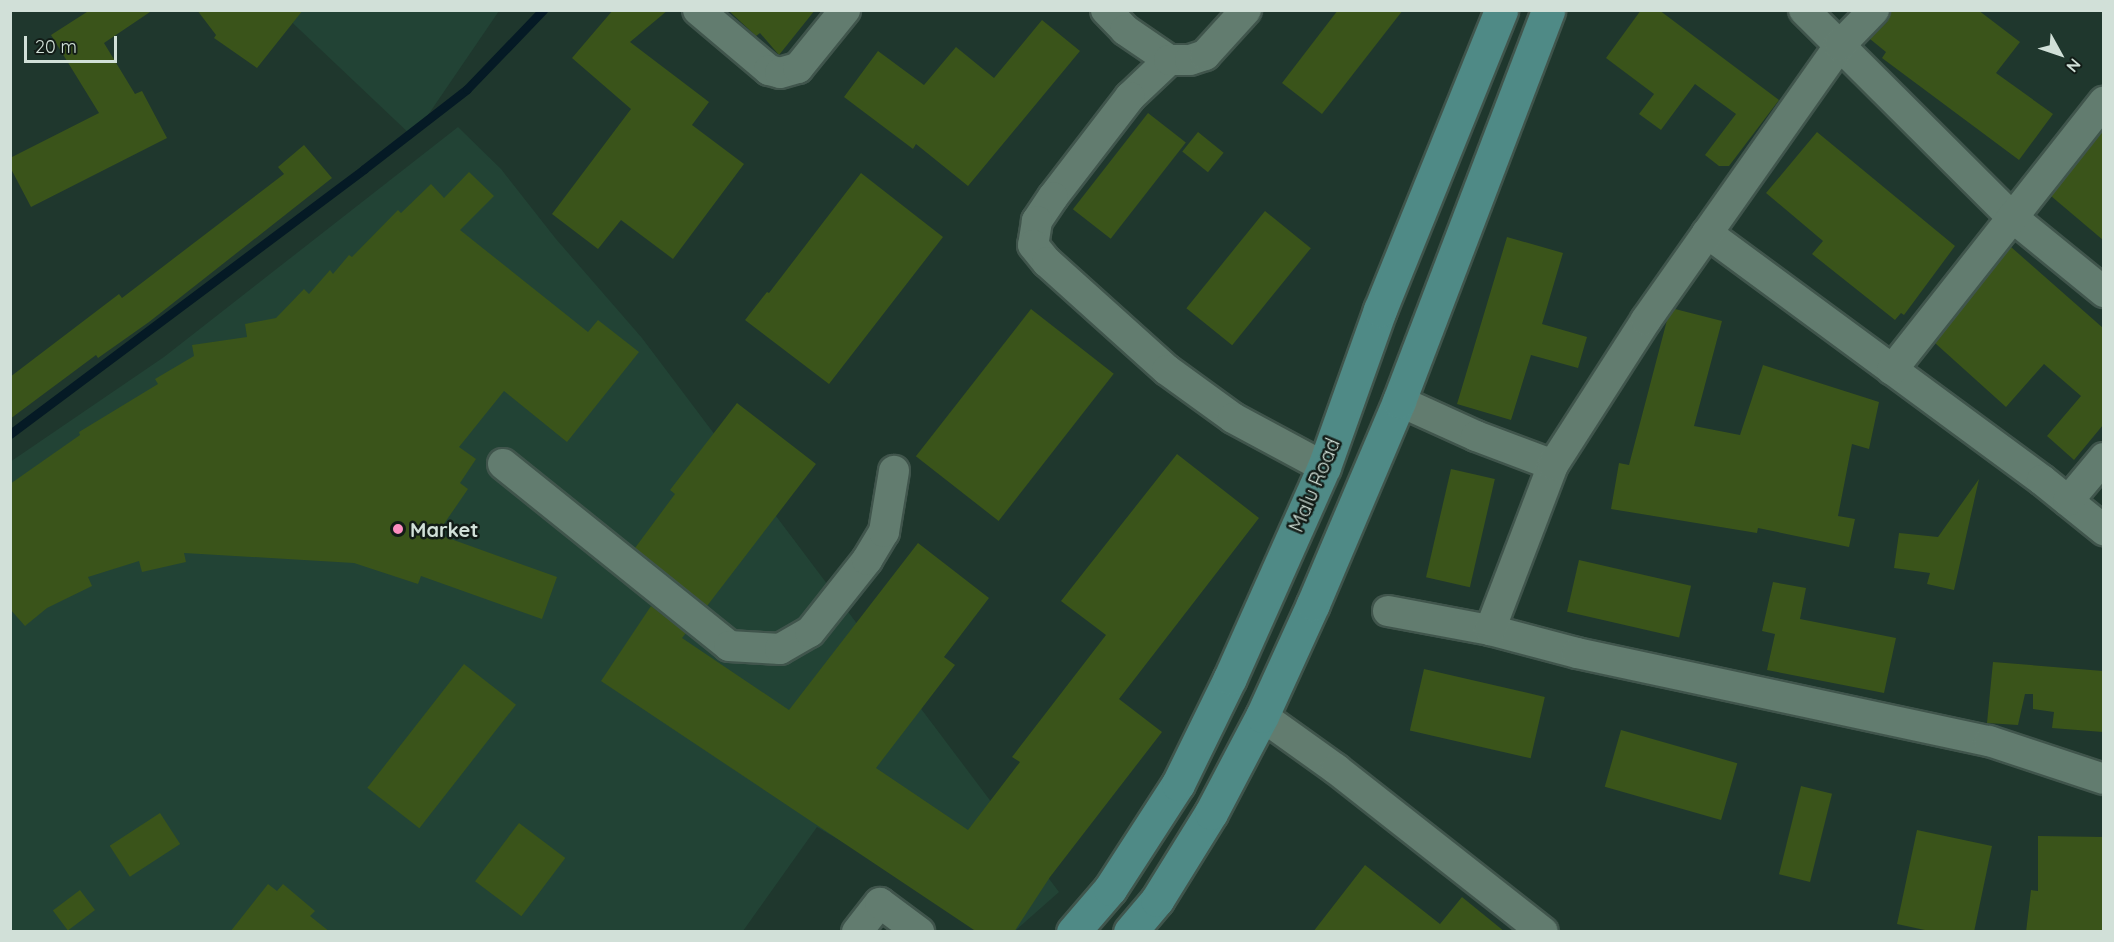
<!DOCTYPE html>
<style>
body{margin:0}
#map{position:relative;width:2114px;height:942px;overflow:hidden;background:#1f372d;font-family:Quicksand,sans-serif}
div>[style]{position:absolute}
.built>*{inset:0;background:#224335}
.stream>*{height:9px;margin:-4.5px;padding:0 4.5px;transform-origin:4.5px;border-radius:4.5px;background:#051a25}
.building>*{inset:0;background:#3a541a;transform-origin:0 0}
.roads{filter:drop-shadow(2px 0 #40554c) drop-shadow(-2px 0 #40554c) drop-shadow(0 2px #40554c) drop-shadow(0 -2px #40554c)}
.minor>*{height:30px;margin:-15px;padding:0 15px;transform-origin:15px;border-radius:15px;background:#627c6f}
.major>*{height:33px;margin:-16.5px;padding:0 16.5px;transform-origin:16.5px;border-radius:16.5px;background:#4f8a86}
.dots>*{width:16px;height:16px;translate:-50% -50%;box-sizing:border-box;border:3px solid #121c17;border-radius:50%}
span{translate:-50% -50%;white-space:nowrap;text-align:center;line-height:1.15;-webkit-text-stroke:5px #121c17;paint-order:stroke}
.street-label{font-size:20px;color:#d1e0d8}
.poi-label{font-size:20px;color:#d1e0d8;font-weight:700}
.left{translate:0 -50%;text-align:left}
.frame{position:absolute;inset:0;border:12px solid #d1e0d8;pointer-events:none}
.north{position:absolute;left:2030px;top:24px;width:60px;height:60px;-webkit-text-stroke:4px #121c17;paint-order:stroke;rotate:130deg;font-size:16px;font-weight:700;line-height:24px;text-align:center;color:#d1e0d8}
.north::after{content:'';display:block;margin:auto;width:21px;height:27px;background:#d1e0d8;clip-path:polygon(50% 0,100% 100%,50% 72%,0 100%)}
.scale{position:absolute;left:24px;top:36px;width:93px;height:27px;box-sizing:border-box;border:3px solid #d1e0d8;border-top:0;padding-left:8px;font-size:18px;line-height:21px;white-space:nowrap;color:#d1e0d8;-webkit-text-stroke:4px #121c17;paint-order:stroke}
</style>
<div id="map">
<div class="built">
<div style="clip-path:polygon(280px 11px,499px 11px,413px 137px)"></div>
<div style="clip-path:polygon(458px 127px,501px 169px,556px 239px,642px 338px,1059px 892px,1015px 931px,995px 931px,817px 827px,743px 931px,11px 931px,10px 462px,164px 357px)"></div>
</div>
<div class="stream">
<div style="left:10px;top:434px;width:442px;rotate:-36.8deg"></div>
<div style="left:364px;top:169px;width:130px;rotate:-37.8deg"></div>
<div style="left:467px;top:89px;width:110px;rotate:-46.1deg"></div>
</div>
<div class="building">
<div style="clip-path:polygon(90px 10px,153px 10px,104px 43px,135px 94px,142px 91px,167px 138px,31px 207px,10px 167px,10px 158px,99px 113px,51px 35px)"></div>
<div style="clip-path:polygon(197px 10px,303px 10px,257px 68px,214px 38px,216px 35px)"></div>
<div style="clip-path:polygon(613px 10px,668px 10px,630px 42px,709px 102px,692px 125px,744px 164px,673px 259px,621px 220px,598px 249px,552px 214px,631px 109px,572px 58px)"></div>
<div style="clip-path:polygon(728px 10px,815px 10px,779px 55px,760px 33px,756px 36px)"></div>
<div style="clip-path:polygon(1338px 10px,1403px 10px,1322px 114px,1282px 83px)"></div>
<div style="clip-path:polygon(1641px 10px,1659px 10px,1779px 100px,1729px 166px,1719px 166px,1705px 155px,1736px 114px,1695px 84px,1661px 130px,1639px 114px,1654px 94px,1606px 58px)"></div>
<div style="clip-path:polygon(1891px 10px,1978px 10px,2020px 42px,1996px 73px,2053px 114px,2019px 160px,1882px 58px,1886px 52px,1870px 39px,1887px 22px)"></div>
<div style="clip-path:polygon(1042px 20px,1080px 51px,968px 186px,916px 144px,913px 149px,844px 97px,878px 51px,924px 85px,956px 47px,994px 78px)"></div>
<div style="left:1148px;top:113px;width:48px;height:122px;rotate:38deg"></div>
<div style="clip-path:polygon(2103px 131px,2103px 240px,2051px 196px)"></div>
<div style="left:1198px;top:132px;width:33px;height:25px;rotate:39deg"></div>
<div style="clip-path:polygon(1817px 132px,1955px 246px,1904px 315px,1901px 313px,1895px 320px,1812px 254px,1823px 241px,1766px 193px)"></div>
<div style="clip-path:polygon(304px 145px,332px 178px,149px 322px,98px 358px,96px 355px,10px 419px,10px 377px,119px 294px,122px 298px,284px 174px,278px 167px)"></div>
<div style="clip-path:polygon(469px 172px,494px 196px,460px 230px,588px 332px,598px 320px,639px 352px,567px 442px,504px 391px,459px 447px,476px 459px,460px 483px,468px 489px,437px 534px,557px 577px,542px 619px,421px 576px,418px 584px,354px 563px,184px 553px,186px 562px,142px 572px,139px 561px,88px 577px,92px 586px,47px 608px,25px 626px,10px 609px,10px 484px,80px 435px,79px 432px,158px 384px,155px 379px,194px 356px,192px 345px,247px 337px,245px 324px,276px 318px,304px 289px,309px 294px,330px 270px,333px 274px,349px 255px,352px 257px,398px 210px,401px 213px,431px 184px,444px 198px)"></div>
<div style="clip-path:polygon(861px 173px,943px 237px,829px 384px,745px 320px,767px 292px,769px 293px)"></div>
<div style="left:1265px;top:211px;width:59px;height:125px;rotate:39deg"></div>
<div style="clip-path:polygon(1507px 237px,1563px 253px,1542px 324px,1587px 337px,1578px 368px,1531px 355px,1511px 420px,1457px 404px)"></div>
<div style="clip-path:polygon(2011px 247px,2103px 328px,2103px 425px,2074px 460px,2047px 436px,2081px 396px,2044px 364px,2006px 407px,1935px 343px)"></div>
<div style="left:1031px;top:309px;width:105px;height:187px;rotate:38deg"></div>
<div style="clip-path:polygon(1675px 309px,1722px 321px,1694px 426px,1740px 435px,1763px 365px,1879px 402px,1869px 449px,1852px 444px,1838px 516px,1855px 519px,1849px 547px,1758px 528px,1757px 533px,1611px 509px,1619px 463px,1629px 465px,1667px 320px)"></div>
<div style="clip-path:polygon(737px 403px,816px 464px,707px 606px,635px 548px,675px 494px,670px 490px)"></div>
<div style="clip-path:polygon(1177px 454px,1259px 518px,1119px 699px,1162px 732px,1050px 877px,1014px 932px,977px 932px,601px 681px,651px 606px,686px 633px,682px 638px,789px 710px,918px 543px,989px 598px,944px 657px,955px 665px,876px 768px,968px 830px,1020px 762px,1012px 757px,1106px 635px,1061px 601px)"></div>
<div style="left:1451px;top:469px;width:45px;height:111px;rotate:13deg"></div>
<div style="clip-path:polygon(1979px 479px,1954px 590px,1927px 584px,1930px 573px,1894px 568px,1899px 533px,1938px 537px)"></div>
<div style="left:1579px;top:560px;width:115px;height:53px;rotate:13deg"></div>
<div style="clip-path:polygon(1773px 582px,1806px 588px,1800px 619px,1896px 638px,1884px 693px,1767px 670px,1775px 634px,1762px 631px)"></div>
<div style="clip-path:polygon(1993px 662px,2103px 671px,2103px 732px,2052px 728px,2054px 712px,2033px 709px,2033px 694px,2025px 694px,2018px 725px,1987px 723px)"></div>
<div style="left:464px;top:664px;width:66px;height:157px;rotate:38deg"></div>
<div style="left:1424px;top:669px;width:124px;height:63px;rotate:13deg"></div>
<div style="left:1621px;top:730px;width:121px;height:59px;rotate:16deg"></div>
<div style="left:1801px;top:786px;width:32px;height:91px;rotate:14deg"></div>
<div style="left:160px;top:813px;width:37px;height:60px;rotate:57deg"></div>
<div style="left:519px;top:823px;width:58px;height:73px;rotate:37deg"></div>
<div style="clip-path:polygon(1917px 830px,1992px 846px,1974px 932px,1934px 932px,1897px 924px)"></div>
<div style="clip-path:polygon(2038px 836px,2103px 837px,2103px 932px,2026px 932px,2031px 890px,2038px 891px)"></div>
<div style="clip-path:polygon(1365px 865px,1440px 924px,1462px 897px,1505px 932px,1313px 932px)"></div>
<div style="clip-path:polygon(268px 884px,277px 891px,283px 884px,315px 911px,310px 916px,330px 932px,230px 932px)"></div>
<div style="left:80px;top:890px;width:25px;height:34px;rotate:53deg"></div>
</div>
<div class="roads">
<div class="minor">
<div style="left:698px;top:10px;width:93px;rotate:40.2deg"></div>
<div style="left:769px;top:70px;width:11px;rotate:15deg"></div>
<div style="left:780px;top:73px;width:19px;rotate:-16deg"></div>
<div style="left:798px;top:68px;width:75px;rotate:-51deg"></div>
<div style="left:1106px;top:10px;width:28px;rotate:46deg"></div>
<div style="left:1125px;top:30px;width:53px;rotate:34.3deg"></div>
<div style="left:1169px;top:60px;width:54px;rotate:136.5deg"></div>
<div style="left:1130px;top:97px;width:126px;rotate:127.6deg"></div>
<div style="left:1053px;top:197px;width:29px;rotate:124deg"></div>
<div style="left:1037px;top:221px;width:24px;rotate:99deg"></div>
<div style="left:1033px;top:245px;width:22px;rotate:51deg"></div>
<div style="left:1047px;top:262px;width:161px;rotate:42deg"></div>
<div style="left:1167px;top:370px;width:82px;rotate:36deg"></div>
<div style="left:1233px;top:418px;width:103px;rotate:28.3deg"></div>
<div style="left:1804px;top:10px;width:293px;rotate:44.9deg"></div>
<div style="left:2012px;top:217px;width:119px;rotate:39.2deg"></div>
<div style="left:1169px;top:60px;width:21px"></div>
<div style="left:1190px;top:60px;width:16px;rotate:-18deg"></div>
<div style="left:1205px;top:55px;width:61px;rotate:-47.7deg"></div>
<div style="left:1707px;top:233px;width:416px;rotate:36.4deg"></div>
<div style="left:2042px;top:480px;width:80px;rotate:38.9deg"></div>
<div style="left:1892px;top:370px;width:342px;rotate:-51.7deg"></div>
<div style="left:1399px;top:401px;width:85px;rotate:24.4deg"></div>
<div style="left:1476px;top:436px;width:82px;rotate:20.6deg"></div>
<div style="left:503px;top:464px;width:290px;rotate:38.8deg"></div>
<div style="left:729px;top:646px;width:51px;rotate:3.4deg"></div>
<div style="left:780px;top:649px;width:34px;rotate:-30deg"></div>
<div style="left:810px;top:632px;width:92px;rotate:-51.6deg"></div>
<div style="left:867px;top:560px;width:33px;rotate:-59deg"></div>
<div style="left:884px;top:532px;width:62px;rotate:-80.7deg"></div>
<div style="left:2068px;top:501px;width:56px;rotate:-50.1deg"></div>
<div style="left:1388px;top:611px;width:104px;rotate:10.6deg"></div>
<div style="left:1490px;top:630px;width:90px;rotate:14.8deg"></div>
<div style="left:1577px;top:653px;width:421px;rotate:12.1deg"></div>
<div style="left:1989px;top:741px;width:121px;rotate:18.3deg"></div>
<div style="left:1490px;top:630px;width:177px;rotate:-69.1deg"></div>
<div style="left:1553px;top:465px;width:172px;rotate:-57.3deg"></div>
<div style="left:1646px;top:320px;width:337px;rotate:-54.8deg"></div>
<div style="left:1840px;top:45px;width:49px;rotate:-45.8deg"></div>
<div style="left:1262px;top:716px;width:91px;rotate:35.6deg"></div>
<div style="left:1336px;top:769px;width:263px;rotate:38.2deg"></div>
<div style="left:857px;top:932px;width:37px;rotate:-52deg"></div>
<div style="left:880px;top:903px;width:49px;rotate:36.6deg"></div>
</div>
<div class="major">
<div style="left:1073px;top:932px;width:57px;rotate:-49.3deg"></div>
<div style="left:1110px;top:889px;width:125px;rotate:-57.1deg"></div>
<div style="left:1178px;top:784px;width:118px;rotate:-63.9deg"></div>
<div style="left:1230px;top:678px;width:231px;rotate:-66deg"></div>
<div style="left:1324px;top:467px;width:167px;rotate:-70.4deg"></div>
<div style="left:1380px;top:310px;width:323px;rotate:-68deg"></div>
<div style="left:1130px;top:932px;width:42px;rotate:-49.8deg"></div>
<div style="left:1157px;top:900px;width:102px;rotate:-58.2deg"></div>
<div style="left:1211px;top:813px;width:110px;rotate:-62.3deg"></div>
<div style="left:1262px;top:716px;width:123px;rotate:-65.5deg"></div>
<div style="left:1313px;top:604px;width:220px;rotate:-67deg"></div>
<div style="left:1399px;top:401px;width:418px;rotate:-69.1deg"></div>
</div>
</div>
<div class="dots">
<div style="left:398px;top:529px;background:#fd8ec0"></div>
</div>
<div class="street-label">
<span style="left:1314px;top:485px;rotate:-67deg">Malu Road</span>
</div>
<div class="poi-label">
<span class="left" style="left:410px;top:529px">Market</span>
</div>
<div class="frame"></div>
<div class="north">N</div>
<div class="scale">20 m</div>
</div>
